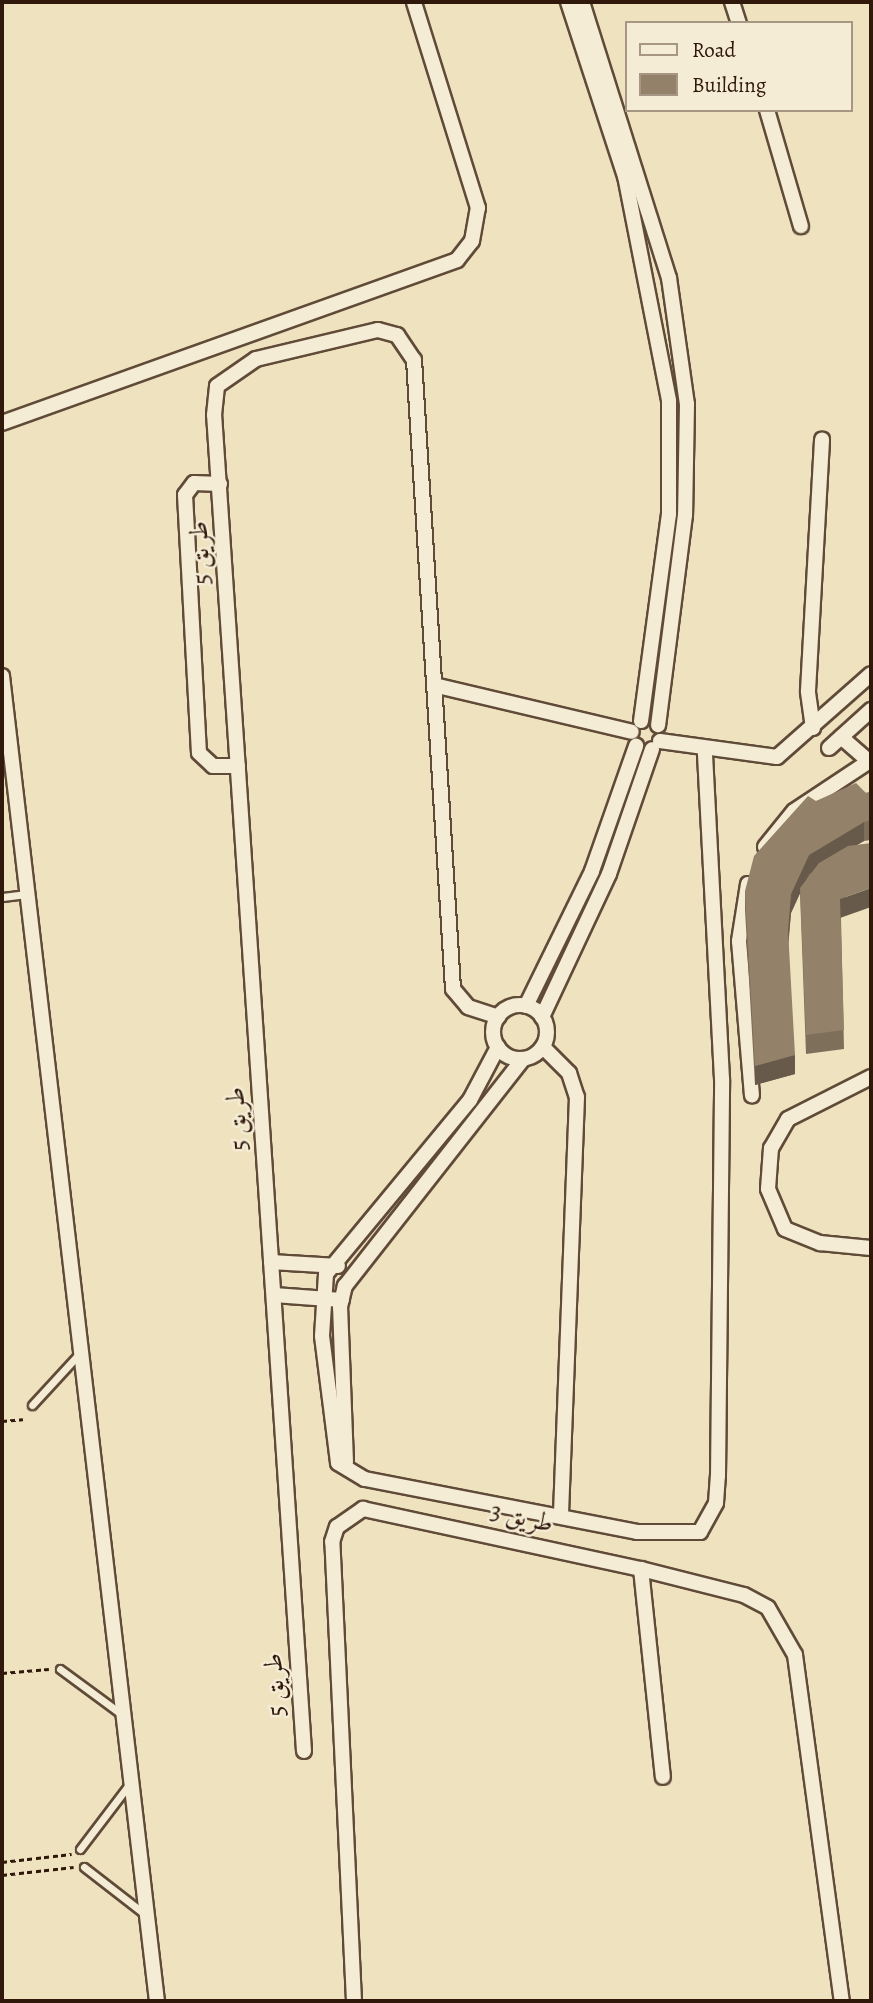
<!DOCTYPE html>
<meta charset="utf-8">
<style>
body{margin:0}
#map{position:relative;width:873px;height:2003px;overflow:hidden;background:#eee2bf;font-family:Alegreya,Amiri,serif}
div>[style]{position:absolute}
.path>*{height:2.5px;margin-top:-1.25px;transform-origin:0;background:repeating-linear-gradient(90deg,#30180b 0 5px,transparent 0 8.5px)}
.roads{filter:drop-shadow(2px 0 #604a38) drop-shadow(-2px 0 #604a38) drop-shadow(0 2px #604a38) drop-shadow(0 -2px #604a38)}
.service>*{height:7px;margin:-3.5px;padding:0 3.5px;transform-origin:3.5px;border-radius:3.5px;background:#f4ecd5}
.minor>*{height:14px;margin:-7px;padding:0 7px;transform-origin:7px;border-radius:7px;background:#f4ecd5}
.minor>.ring{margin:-7px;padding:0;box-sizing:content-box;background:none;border:14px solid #f4ecd5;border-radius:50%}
.wall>*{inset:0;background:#7e6f5a}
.shaded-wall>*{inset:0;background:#675a4a}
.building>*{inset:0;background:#938169}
span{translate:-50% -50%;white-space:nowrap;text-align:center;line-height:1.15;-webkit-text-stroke:5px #f4ecd5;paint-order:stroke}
.street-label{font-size:26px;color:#30180b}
.frame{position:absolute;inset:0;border:4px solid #30180b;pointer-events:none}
.legend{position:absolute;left:625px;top:21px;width:228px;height:91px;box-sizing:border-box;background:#f4ecd5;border:2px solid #a69784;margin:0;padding:9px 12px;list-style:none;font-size:21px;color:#30180b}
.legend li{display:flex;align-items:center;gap:14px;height:35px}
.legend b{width:35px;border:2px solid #a69784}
</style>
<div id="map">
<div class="path">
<div style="left:2px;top:1421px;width:21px;rotate:-5deg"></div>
<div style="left:2px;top:1673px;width:47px;rotate:-4.9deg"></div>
<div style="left:2px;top:1862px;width:70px;rotate:-6.5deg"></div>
<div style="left:2px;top:1875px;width:72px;rotate:-6.3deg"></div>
</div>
<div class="roads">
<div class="service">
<div style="left:2px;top:897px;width:25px;rotate:-7deg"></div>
<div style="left:32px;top:1405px;width:69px;rotate:-47.3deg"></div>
<div style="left:60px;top:1669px;width:74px;rotate:36.3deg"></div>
<div style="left:80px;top:1849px;width:79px;rotate:-52.7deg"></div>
<div style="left:84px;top:1867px;width:73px;rotate:37.8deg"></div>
</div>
<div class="minor">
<div style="left:568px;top:2px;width:183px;rotate:71.9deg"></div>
<div style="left:625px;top:176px;width:229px;rotate:78.9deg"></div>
<div style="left:669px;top:401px;width:113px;rotate:90deg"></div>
<div style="left:669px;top:514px;width:209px;rotate:97.7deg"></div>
<div style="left:582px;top:2px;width:289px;rotate:72.5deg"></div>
<div style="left:669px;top:278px;width:127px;rotate:81.9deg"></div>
<div style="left:687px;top:404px;width:111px;rotate:91deg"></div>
<div style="left:685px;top:515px;width:212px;rotate:97.3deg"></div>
<div style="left:732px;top:2px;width:22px;rotate:72deg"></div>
<div style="left:767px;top:110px;width:121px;rotate:73.7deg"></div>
<div style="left:2px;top:423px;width:483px;rotate:-19.7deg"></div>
<div style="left:457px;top:260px;width:24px;rotate:-52deg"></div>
<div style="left:472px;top:241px;width:34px;rotate:-80deg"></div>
<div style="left:478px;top:208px;width:216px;rotate:-107.3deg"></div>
<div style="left:220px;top:484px;width:26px;rotate:-178deg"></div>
<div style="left:194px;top:483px;width:15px;rotate:127deg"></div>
<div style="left:185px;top:495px;width:258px;rotate:86.9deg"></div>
<div style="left:199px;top:753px;width:19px;rotate:43deg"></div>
<div style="left:213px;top:766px;width:25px"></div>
<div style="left:2px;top:676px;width:1334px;rotate:83.33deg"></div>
<div style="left:438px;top:686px;width:199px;rotate:13.3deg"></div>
<div style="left:813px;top:728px;width:37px;rotate:-98deg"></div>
<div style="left:808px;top:691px;width:252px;rotate:-86.8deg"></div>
<div style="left:841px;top:737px;width:40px;rotate:41deg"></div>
<div style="left:660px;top:741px;width:118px;rotate:7.8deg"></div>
<div style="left:777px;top:757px;width:125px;rotate:-41.4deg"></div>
<div style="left:829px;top:748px;width:57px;rotate:-42.1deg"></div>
<div style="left:765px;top:847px;width:46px;rotate:-51.1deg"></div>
<div style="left:794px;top:811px;width:89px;rotate:-33.5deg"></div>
<div style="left:748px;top:884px;width:58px;rotate:99deg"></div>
<div style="left:739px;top:941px;width:155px;rotate:85.2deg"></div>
<div class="ring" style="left:493px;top:1005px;width:40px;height:40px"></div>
<div style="left:526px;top:1006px;width:150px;rotate:-63.9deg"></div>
<div style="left:592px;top:871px;width:133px;rotate:-70.6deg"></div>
<div style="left:542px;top:1017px;width:158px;rotate:-64.9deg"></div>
<div style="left:609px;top:874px;width:132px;rotate:-71deg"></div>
<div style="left:498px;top:1047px;width:60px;rotate:117.8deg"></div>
<div style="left:470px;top:1100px;width:226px;rotate:129.6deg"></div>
<div style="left:326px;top:1274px;width:62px;rotate:93.7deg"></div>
<div style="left:322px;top:1336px;width:128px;rotate:82.8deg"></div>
<div style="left:338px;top:1463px;width:31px;rotate:31deg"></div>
<div style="left:365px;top:1479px;width:277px;rotate:11deg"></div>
<div style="left:637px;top:1532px;width:63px"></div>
<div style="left:700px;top:1532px;width:33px;rotate:-61deg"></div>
<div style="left:716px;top:1503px;width:27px;rotate:-86deg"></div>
<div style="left:718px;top:1476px;width:397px;rotate:-89.4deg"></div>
<div style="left:722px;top:1079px;width:327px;rotate:-93deg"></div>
<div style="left:543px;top:1047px;width:37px;rotate:45deg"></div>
<div style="left:569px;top:1073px;width:25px;rotate:72deg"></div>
<div style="left:577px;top:1097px;width:418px;rotate:92.2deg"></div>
<div style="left:871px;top:1077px;width:93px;rotate:153.2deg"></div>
<div style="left:788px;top:1119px;width:34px;rotate:120deg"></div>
<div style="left:771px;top:1148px;width:41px;rotate:94.2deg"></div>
<div style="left:768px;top:1189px;width:43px;rotate:67deg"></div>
<div style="left:785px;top:1229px;width:38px;rotate:22deg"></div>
<div style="left:820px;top:1243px;width:51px;rotate:5.6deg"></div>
<div style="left:271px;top:1262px;width:67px;rotate:3.4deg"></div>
<div style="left:274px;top:1295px;width:68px;rotate:4.2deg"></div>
<div style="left:346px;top:1462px;width:155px;rotate:-92.2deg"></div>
<div style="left:340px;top:1307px;width:22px;rotate:-77deg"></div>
<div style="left:345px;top:1286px;width:288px;rotate:-51.9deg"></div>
<div style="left:641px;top:1569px;width:209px;rotate:84deg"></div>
<div style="left:304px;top:1751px;width:1339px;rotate:-93.85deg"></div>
<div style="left:214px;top:415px;width:29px;rotate:-84deg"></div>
<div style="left:217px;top:386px;width:47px;rotate:-34.7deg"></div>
<div style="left:256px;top:359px;width:125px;rotate:-13.4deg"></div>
<div style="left:378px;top:330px;width:20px;rotate:15deg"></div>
<div style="left:397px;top:335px;width:30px;rotate:56deg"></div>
<div style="left:414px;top:360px;width:630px;rotate:86.45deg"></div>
<div style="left:453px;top:989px;width:23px;rotate:50deg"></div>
<div style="left:468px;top:1007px;width:32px;rotate:18deg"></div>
<div style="left:354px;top:2001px;width:460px;rotate:-92.7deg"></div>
<div style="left:332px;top:1542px;width:16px;rotate:-72deg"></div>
<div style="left:337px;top:1527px;width:32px;rotate:-35deg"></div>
<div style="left:363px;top:1509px;width:284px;rotate:12.2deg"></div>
<div style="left:641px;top:1569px;width:106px;rotate:14.2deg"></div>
<div style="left:744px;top:1595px;width:27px;rotate:28deg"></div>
<div style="left:768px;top:1608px;width:54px;rotate:60.1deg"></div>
<div style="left:795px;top:1655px;width:349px;rotate:82.3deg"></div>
</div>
</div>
<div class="wall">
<div style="clip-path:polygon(871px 792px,871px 840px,864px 841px,856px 845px,841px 918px,844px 1049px,806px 1054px,800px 893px,791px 913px,788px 943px,795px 1074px,755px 1085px,745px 910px,745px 891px,816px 801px)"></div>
</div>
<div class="shaded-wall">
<div style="clip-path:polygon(864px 822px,864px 841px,809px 874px,791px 913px,788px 949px,788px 930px,791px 894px,809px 855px)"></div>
<div style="clip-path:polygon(871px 888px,871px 907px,840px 918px,840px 899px)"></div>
<div style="clip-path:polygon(795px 1055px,795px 1074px,755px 1085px,755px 1066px)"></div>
</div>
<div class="building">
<div style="clip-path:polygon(856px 783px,866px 793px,871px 792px,871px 820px,864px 822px,809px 855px,791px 894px,788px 930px,795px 1055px,755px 1066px,745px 891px,754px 856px,808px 796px,816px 801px)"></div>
<div style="clip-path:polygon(871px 843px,871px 888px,840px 899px,844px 1030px,806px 1035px,800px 888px,819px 863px,848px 846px)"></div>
</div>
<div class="street-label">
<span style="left:200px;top:553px;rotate:-93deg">طريق 5</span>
<span style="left:237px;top:1119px;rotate:-94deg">طريق 5</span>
<span style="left:522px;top:1517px;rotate:13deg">طريق 3</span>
<span style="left:275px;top:1685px;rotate:-94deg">طريق 5</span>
</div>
<div class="frame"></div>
<ul class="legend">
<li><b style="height:9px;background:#f4ecd5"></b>Road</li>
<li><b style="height:19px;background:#938169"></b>Building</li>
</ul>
</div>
